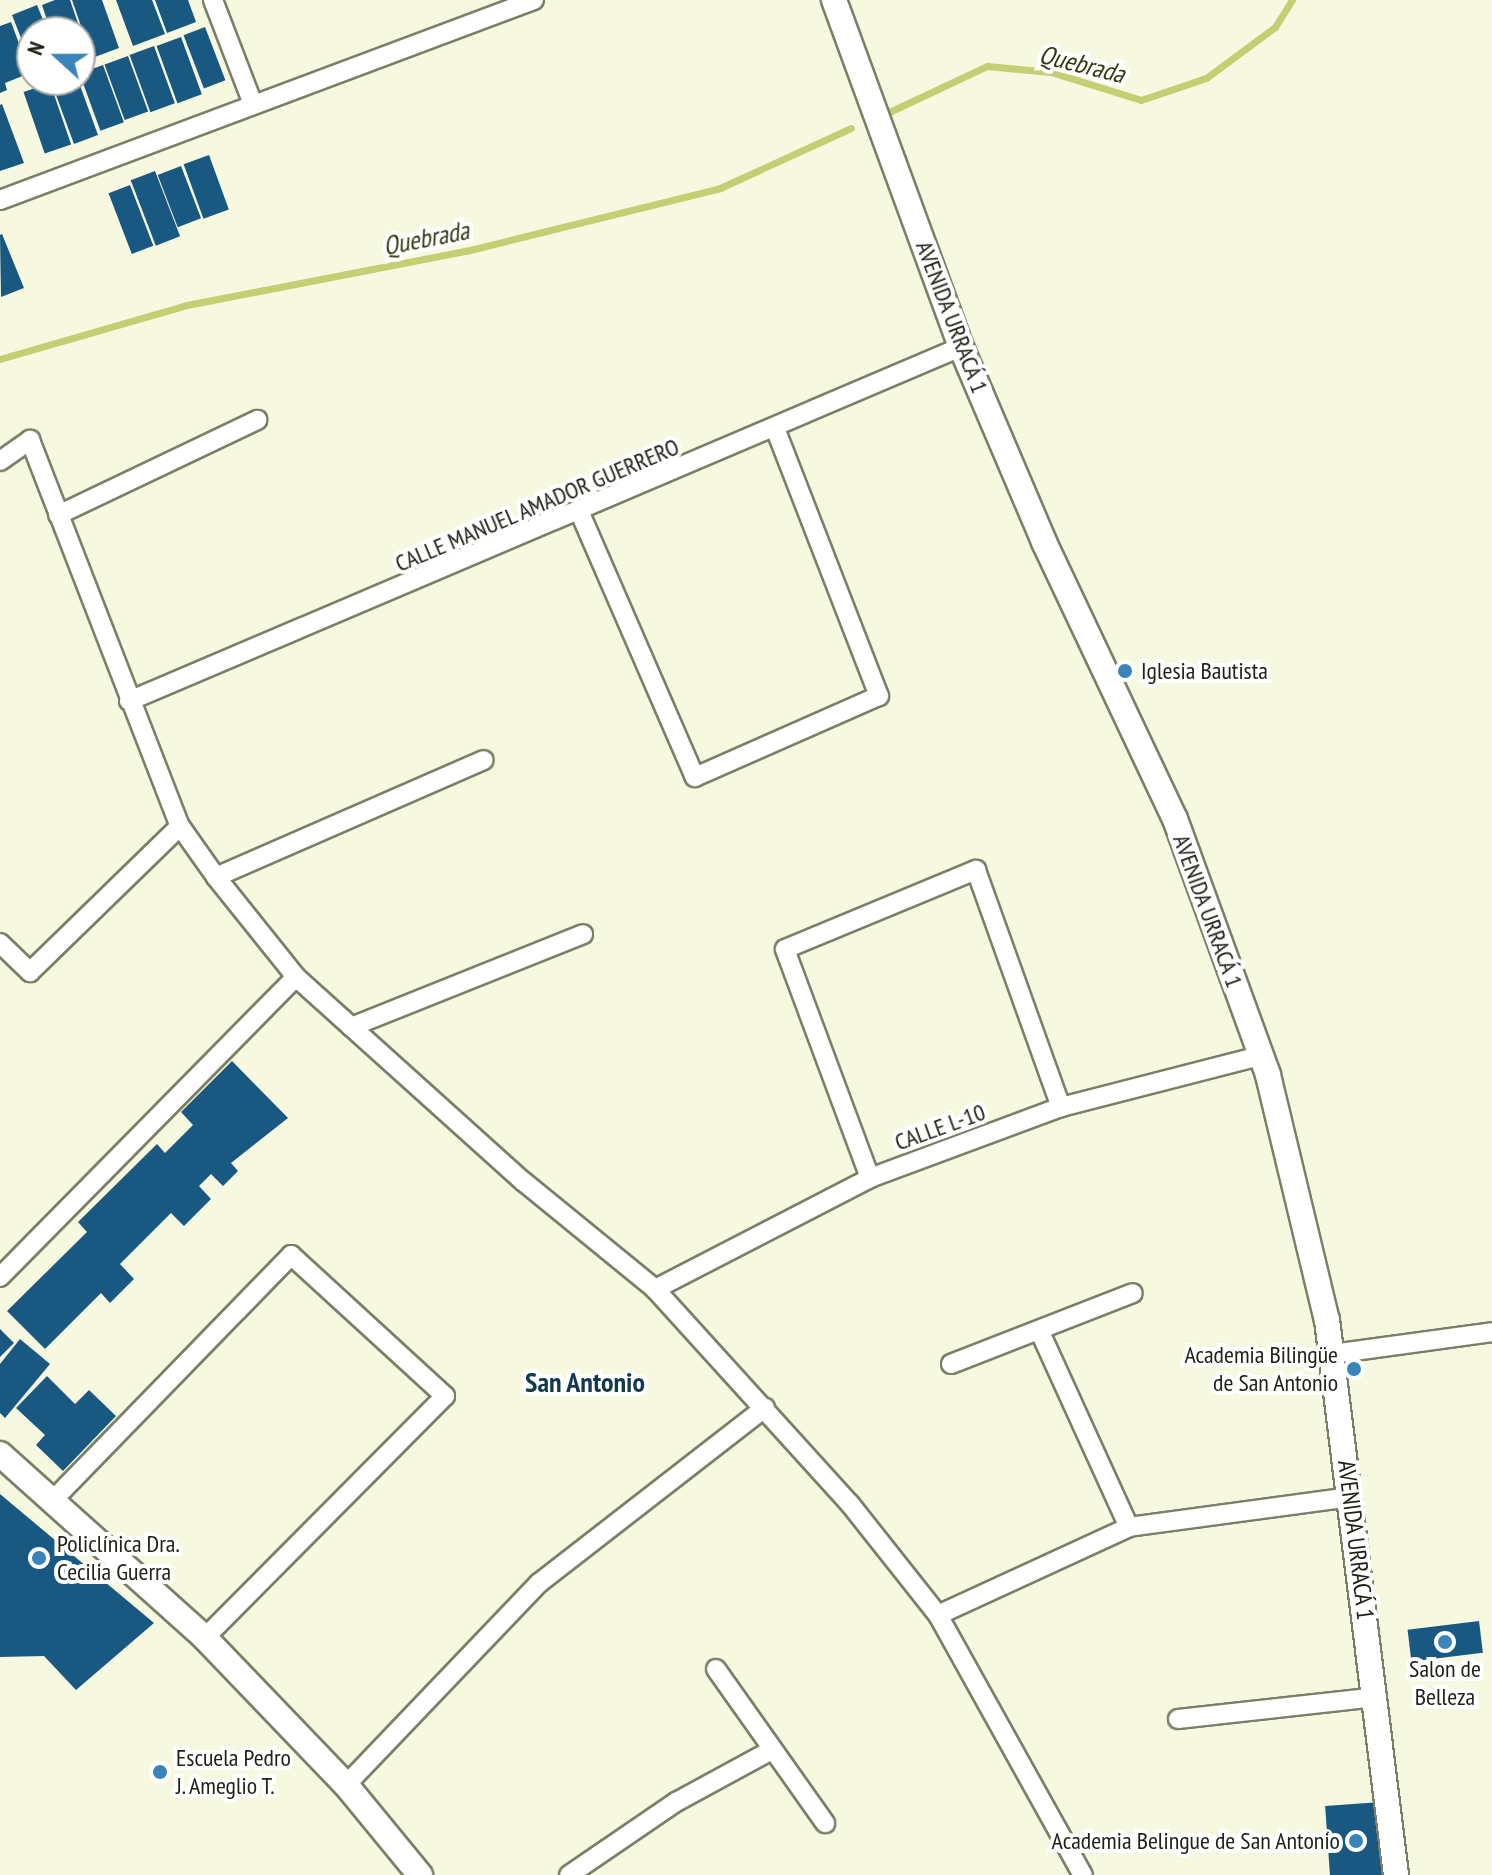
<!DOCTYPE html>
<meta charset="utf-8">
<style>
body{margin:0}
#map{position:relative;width:1492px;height:1875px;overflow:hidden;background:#f6f9df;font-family:"PT Sans Narrow",sans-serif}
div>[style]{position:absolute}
.stream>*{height:7px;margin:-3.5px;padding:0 3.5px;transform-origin:3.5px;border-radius:3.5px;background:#c6ce73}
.building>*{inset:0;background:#185881;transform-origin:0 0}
.roads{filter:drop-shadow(2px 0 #7c7f68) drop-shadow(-2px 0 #7c7f68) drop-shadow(0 2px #7c7f68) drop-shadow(0 -2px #7c7f68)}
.minor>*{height:18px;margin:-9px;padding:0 9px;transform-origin:9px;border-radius:9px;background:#fff}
.tertiary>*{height:24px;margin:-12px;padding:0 12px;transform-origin:12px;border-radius:12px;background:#fff}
.dots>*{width:22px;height:22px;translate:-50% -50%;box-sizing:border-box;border:4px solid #fff;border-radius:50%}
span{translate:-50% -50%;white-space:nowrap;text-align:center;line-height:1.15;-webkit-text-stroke:8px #fff;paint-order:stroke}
.street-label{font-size:24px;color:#202218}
.poi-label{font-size:24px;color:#202218}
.left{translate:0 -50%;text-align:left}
.right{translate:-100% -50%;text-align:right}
.water-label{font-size:26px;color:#353811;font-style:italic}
.quarter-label{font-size:28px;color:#133850;font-weight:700}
.north{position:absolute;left:16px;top:16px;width:80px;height:80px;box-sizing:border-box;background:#fff;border:2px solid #a6a7a3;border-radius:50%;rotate:291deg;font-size:22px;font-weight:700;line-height:32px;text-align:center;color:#202218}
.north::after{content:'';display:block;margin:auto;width:28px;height:36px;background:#3984b8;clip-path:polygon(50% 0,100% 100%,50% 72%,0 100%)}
</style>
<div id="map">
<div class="stream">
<div style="left:885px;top:114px;width:113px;rotate:-25.2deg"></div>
<div style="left:987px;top:66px;width:64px;rotate:5.4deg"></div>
<div style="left:1051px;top:72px;width:94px;rotate:17.3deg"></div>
<div style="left:1141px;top:100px;width:69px;rotate:-18.7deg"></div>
<div style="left:1206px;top:78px;width:86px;rotate:-36.5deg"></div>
<div style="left:1275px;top:27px;width:32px;rotate:-58deg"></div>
<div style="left:0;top:359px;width:195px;rotate:-16.1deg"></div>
<div style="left:187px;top:305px;width:284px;rotate:-11deg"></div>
<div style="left:466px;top:251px;width:262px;rotate:-13.9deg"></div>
<div style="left:720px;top:188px;width:144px;rotate:-24.6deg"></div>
</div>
<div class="building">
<div style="clip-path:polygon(55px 0,70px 0,90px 58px,80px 62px,80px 32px,51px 32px,42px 5px)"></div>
<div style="clip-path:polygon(72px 0,102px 0,119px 48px,92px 58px)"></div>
<div style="clip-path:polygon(116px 0,152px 0,165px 34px,133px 46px)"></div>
<div style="clip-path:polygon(155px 0,188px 0,196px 22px,167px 33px)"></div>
<div style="clip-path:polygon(37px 5px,48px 32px,32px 32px,32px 66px,12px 15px)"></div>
<div style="clip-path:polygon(11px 22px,30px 73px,5px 83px,7px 90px,0 93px,0 26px)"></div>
<div style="left:205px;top:27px;width:57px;height:23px;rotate:69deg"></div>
<div style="left:181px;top:37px;width:61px;height:26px;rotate:70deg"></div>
<div style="left:154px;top:46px;width:61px;height:26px;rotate:70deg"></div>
<div style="left:128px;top:56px;width:59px;height:25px;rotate:70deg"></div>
<div style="left:103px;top:65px;width:61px;height:25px;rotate:70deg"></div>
<div style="clip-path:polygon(63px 80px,78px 80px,98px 135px,74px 144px,52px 84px)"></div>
<div style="left:50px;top:83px;width:65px;height:28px;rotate:71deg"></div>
<div style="clip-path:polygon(2px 104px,24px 163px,0 171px,0 105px)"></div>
<div style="left:209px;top:155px;width:58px;height:27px;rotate:70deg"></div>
<div style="left:181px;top:166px;width:56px;height:25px;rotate:69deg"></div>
<div style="left:155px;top:171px;width:70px;height:26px;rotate:69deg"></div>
<div style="left:130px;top:185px;width:65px;height:23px;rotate:69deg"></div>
<div style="clip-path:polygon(2px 234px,24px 288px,1px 297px,0 235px)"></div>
<div style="clip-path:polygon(232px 1061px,288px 1118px,231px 1163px,238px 1171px,223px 1186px,211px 1174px,199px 1186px,211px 1199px,184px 1226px,171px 1213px,120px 1264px,134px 1279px,110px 1303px,101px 1293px,45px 1349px,7px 1311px,87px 1232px,78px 1222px,157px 1144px,165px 1153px,193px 1125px,181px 1112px)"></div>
<div style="clip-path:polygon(0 1329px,14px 1343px,0 1357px)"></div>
<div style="clip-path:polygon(20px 1339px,50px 1364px,5px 1418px,0 1413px,0 1364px)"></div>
<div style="clip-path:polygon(47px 1376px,75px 1404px,89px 1390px,116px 1416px,63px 1471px,36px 1445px,45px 1435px,16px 1408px)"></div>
<div style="clip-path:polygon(0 1494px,154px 1623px,76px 1690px,44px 1656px,0 1657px)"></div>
<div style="left:1479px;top:1621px;width:32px;height:72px;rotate:83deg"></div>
<div style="left:1381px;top:1802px;width:73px;height:56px;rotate:86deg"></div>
</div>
<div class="roads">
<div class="minor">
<div style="left:213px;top:0;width:111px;rotate:69deg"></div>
<div style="left:0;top:200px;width:570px;rotate:-20.53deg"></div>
<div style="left:0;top:461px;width:37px;rotate:-35deg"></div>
<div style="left:30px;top:440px;width:414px;rotate:68.8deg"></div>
<div style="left:180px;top:826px;width:62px;rotate:54.8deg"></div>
<div style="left:216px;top:877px;width:128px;rotate:51.3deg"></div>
<div style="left:296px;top:977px;width:307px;rotate:42deg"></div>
<div style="left:524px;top:1182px;width:169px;rotate:39.2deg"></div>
<div style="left:655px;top:1289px;width:290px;rotate:47.8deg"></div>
<div style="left:850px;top:1504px;width:142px;rotate:51.6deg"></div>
<div style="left:938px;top:1615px;width:298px;rotate:60.9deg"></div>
<div style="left:580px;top:513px;width:288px;rotate:66.5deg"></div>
<div style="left:695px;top:777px;width:201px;rotate:-23.8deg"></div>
<div style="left:879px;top:696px;width:285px;rotate:-111.2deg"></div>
<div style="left:58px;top:515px;width:221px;rotate:-25.5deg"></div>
<div style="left:129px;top:701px;width:904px;rotate:-23.05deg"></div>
<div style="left:216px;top:877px;width:292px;rotate:-23.6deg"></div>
<div style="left:0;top:943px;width:42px;rotate:44deg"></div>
<div style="left:30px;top:972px;width:209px;rotate:-44.2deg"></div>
<div style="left:351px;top:1027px;width:250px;rotate:-21.8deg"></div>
<div style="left:870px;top:1178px;width:244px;rotate:-110.4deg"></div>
<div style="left:785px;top:949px;width:207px;rotate:-22.5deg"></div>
<div style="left:976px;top:870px;width:252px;rotate:70.3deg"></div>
<div style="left:0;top:1277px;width:421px;rotate:-45.4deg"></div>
<div style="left:655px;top:1289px;width:242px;rotate:-27.3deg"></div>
<div style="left:870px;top:1178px;width:204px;rotate:-20.4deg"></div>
<div style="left:1061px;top:1107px;width:204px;rotate:-14.4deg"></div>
<div style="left:1040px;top:1332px;width:214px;rotate:65.5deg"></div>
<div style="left:1332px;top:1354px;width:162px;rotate:-7.8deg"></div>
<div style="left:951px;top:1364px;width:195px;rotate:-21.3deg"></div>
<div style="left:55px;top:1498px;width:339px;rotate:-45.8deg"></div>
<div style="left:291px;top:1255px;width:209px;rotate:42.5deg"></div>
<div style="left:445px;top:1396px;width:341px;rotate:134.8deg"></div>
<div style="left:938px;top:1615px;width:210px;rotate:-24.7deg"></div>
<div style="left:1129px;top:1527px;width:224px;rotate:-7.7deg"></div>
<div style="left:716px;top:1669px;width:189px;rotate:54.7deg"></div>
<div style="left:1178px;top:1719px;width:199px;rotate:-6.3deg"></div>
<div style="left:346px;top:1785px;width:279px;rotate:-46.3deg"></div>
<div style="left:539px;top:1583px;width:286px;rotate:-37.8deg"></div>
<div style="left:569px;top:1875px;width:130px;rotate:-34.3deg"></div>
<div style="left:676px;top:1802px;width:107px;rotate:-28.5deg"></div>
</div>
<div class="tertiary">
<div style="left:834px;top:0;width:370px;rotate:69.9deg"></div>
<div style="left:961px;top:347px;width:212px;rotate:66.9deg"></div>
<div style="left:1044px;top:542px;width:306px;rotate:64.7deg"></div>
<div style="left:1175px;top:819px;width:272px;rotate:70deg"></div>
<div style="left:1268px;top:1075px;width:252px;rotate:76.5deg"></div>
<div style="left:1327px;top:1320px;width:559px;rotate:82.91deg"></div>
<div style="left:0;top:1454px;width:275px;rotate:41.9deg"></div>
<div style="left:205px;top:1638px;width:204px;rotate:46.2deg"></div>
<div style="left:346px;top:1785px;width:117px;rotate:50.6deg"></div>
</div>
</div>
<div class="dots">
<div style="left:1125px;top:671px;background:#3984b8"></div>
<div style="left:1354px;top:1369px;background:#3984b8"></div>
<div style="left:39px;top:1558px;background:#3984b8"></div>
<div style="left:1445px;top:1642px;background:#3984b8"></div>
<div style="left:160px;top:1772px;background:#3984b8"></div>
<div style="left:1356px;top:1841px;background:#3984b8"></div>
</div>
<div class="street-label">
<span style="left:952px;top:317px;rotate:69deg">AVENIDA URRACÁ 1</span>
<span style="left:537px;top:505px;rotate:-23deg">CALLE MANUEL AMADOR GUERRERO</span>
<span style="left:1208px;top:911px;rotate:70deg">AVENIDA URRACÁ 1</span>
<span style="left:940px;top:1127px;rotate:-20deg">CALLE L-10</span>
<span style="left:1356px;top:1540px;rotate:83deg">AVENIDA URRACÁ 1</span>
</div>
<div class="poi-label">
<span class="left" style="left:1141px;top:671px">Iglesia Bautista</span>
<span class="right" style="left:1338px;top:1369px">Academia Bilingüe<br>de San Antonio</span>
<span class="left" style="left:57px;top:1558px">Policlínica Dra.<br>Cecilia Guerra</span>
<span style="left:1445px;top:1683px">Salon de<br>Belleza</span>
<span class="left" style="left:176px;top:1772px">Escuela Pedro<br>J. Ameglio T.</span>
<span class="right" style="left:1340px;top:1841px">Academia Belingue de San Antonio</span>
</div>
<div class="water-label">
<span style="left:1082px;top:64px;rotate:14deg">Quebrada</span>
<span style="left:426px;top:238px;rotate:-11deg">Quebrada</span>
</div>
<div class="quarter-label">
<span style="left:585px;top:1382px">San Antonio</span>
</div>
<div class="north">N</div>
</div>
